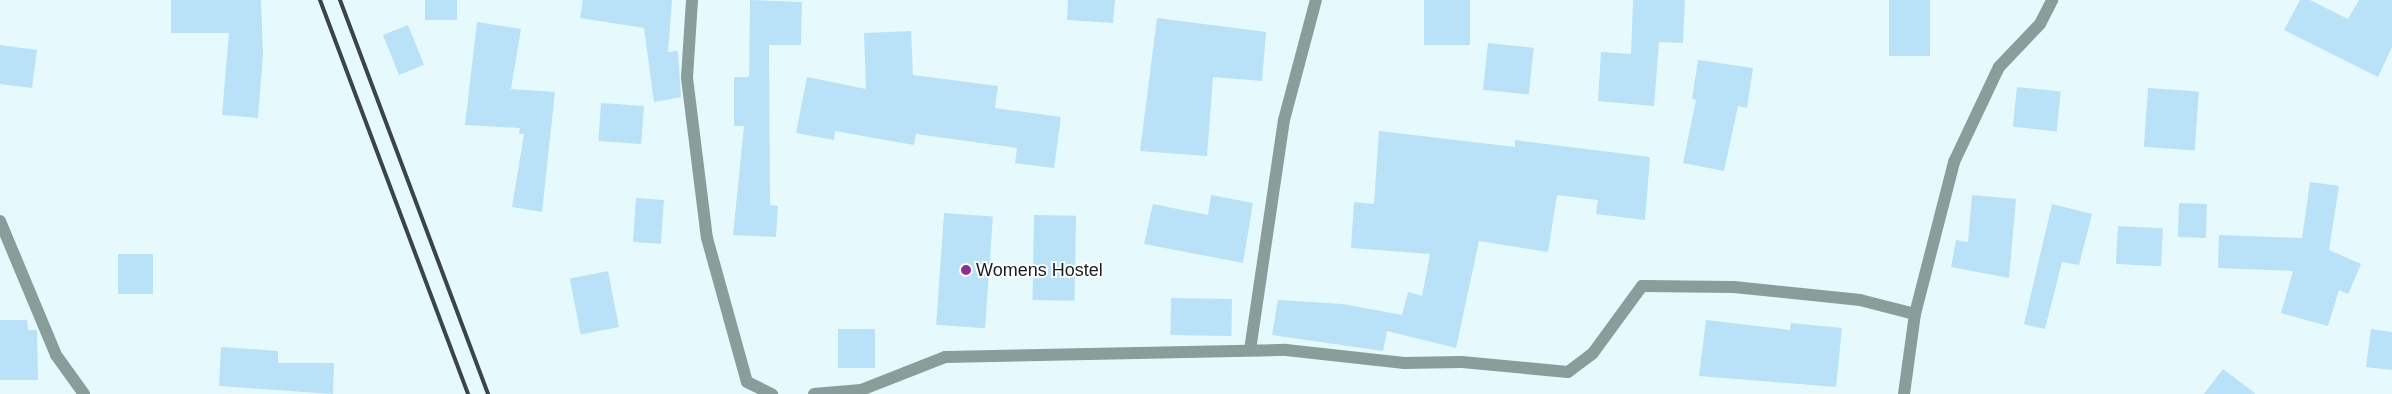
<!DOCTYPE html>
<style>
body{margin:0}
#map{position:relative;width:2392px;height:394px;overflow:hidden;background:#e6fafe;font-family:Helvetica,sans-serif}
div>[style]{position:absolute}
.building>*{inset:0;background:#b9e1f8;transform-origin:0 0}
.minor>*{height:12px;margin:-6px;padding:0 6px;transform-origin:6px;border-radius:6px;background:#899e9b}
.rail>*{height:4px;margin:-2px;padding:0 2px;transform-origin:2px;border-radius:2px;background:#3b4547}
.dots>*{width:14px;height:14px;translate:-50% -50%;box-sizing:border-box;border:2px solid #fff;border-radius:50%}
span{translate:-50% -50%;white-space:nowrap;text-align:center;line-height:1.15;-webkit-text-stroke:4px #fff;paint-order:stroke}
.poi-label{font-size:18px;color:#171e20}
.left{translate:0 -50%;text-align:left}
</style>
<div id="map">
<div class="building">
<div style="clip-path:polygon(171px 0,261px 0,263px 54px,258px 118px,222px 115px,229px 33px,171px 33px)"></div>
<div style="left:425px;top:0;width:32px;height:20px"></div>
<div style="clip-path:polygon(583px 0,672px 0,668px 52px,678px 51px,681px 97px,654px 102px,644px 28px,580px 18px)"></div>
<div style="clip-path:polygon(750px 0,802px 2px,801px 45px,769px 45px,770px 205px,778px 206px,776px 237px,733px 235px,744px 126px,734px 126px,734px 77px,749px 77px)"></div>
<div style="clip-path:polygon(1068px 0,1115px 0,1113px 23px,1067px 20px)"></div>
<div style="left:1424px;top:0;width:46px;height:45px"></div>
<div style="clip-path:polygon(1633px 0,1685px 0,1683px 43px,1659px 42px,1654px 106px,1598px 101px,1601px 52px,1631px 54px)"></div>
<div style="left:1889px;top:0;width:41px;height:56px"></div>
<div style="clip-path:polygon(2300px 0,2310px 0,2348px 19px,2359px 0,2392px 0,2392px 47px,2378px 77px,2284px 30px)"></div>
<div style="clip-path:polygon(1157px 18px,1266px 32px,1262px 81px,1213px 77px,1207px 156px,1140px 151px)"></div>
<div style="clip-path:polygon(477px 22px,521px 29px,511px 89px,555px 92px,542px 212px,512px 207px,524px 134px,519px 134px,520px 128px,465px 125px)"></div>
<div style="left:408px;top:25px;width:43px;height:27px;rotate:68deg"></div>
<div style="clip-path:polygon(911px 31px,913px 75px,998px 86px,995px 108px,1061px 117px,1054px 168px,1015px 163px,1017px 148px,916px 134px,914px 145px,835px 131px,834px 140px,796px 133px,807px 77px,866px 89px,864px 33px)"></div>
<div style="left:1488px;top:43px;width:46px;height:47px;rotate:6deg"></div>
<div style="clip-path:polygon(0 45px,37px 50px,32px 88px,0 84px)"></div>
<div style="clip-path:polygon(1698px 60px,1753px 68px,1747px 108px,1738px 106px,1724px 171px,1683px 163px,1696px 100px,1692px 99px)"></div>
<div style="left:2017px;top:87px;width:44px;height:40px;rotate:6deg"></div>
<div style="left:2148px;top:88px;width:51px;height:59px;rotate:4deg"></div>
<div style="left:601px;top:103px;width:43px;height:38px;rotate:4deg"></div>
<div style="clip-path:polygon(1379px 131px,1515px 147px,1515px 140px,1650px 157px,1645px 220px,1596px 214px,1598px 200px,1557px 195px,1548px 252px,1479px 241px,1456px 348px,1387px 331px,1383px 351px,1272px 335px,1278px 300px,1343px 304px,1402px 315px,1408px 292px,1422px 296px,1430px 254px,1351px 248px,1354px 202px,1374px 204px)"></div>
<div style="clip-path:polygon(2310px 182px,2339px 186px,2329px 250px,2361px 264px,2348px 294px,2339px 290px,2328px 326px,2281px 313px,2293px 271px,2218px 268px,2219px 235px,2302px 238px)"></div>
<div style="clip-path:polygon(1211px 195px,1253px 203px,1243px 263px,1144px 244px,1153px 204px,1208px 215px)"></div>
<div style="clip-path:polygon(1972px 195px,2016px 199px,2009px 278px,1951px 267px,1956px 240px,1968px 242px)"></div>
<div style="left:636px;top:198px;width:28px;height:44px;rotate:4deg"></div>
<div style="left:2179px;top:203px;width:28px;height:34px;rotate:2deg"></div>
<div style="clip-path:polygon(2052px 204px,2092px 214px,2079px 265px,2062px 262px,2045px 329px,2024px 324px)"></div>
<div style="left:944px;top:213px;width:49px;height:112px;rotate:4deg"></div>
<div style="left:1034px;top:215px;width:42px;height:85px;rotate:1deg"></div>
<div style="left:2118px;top:226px;width:45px;height:38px;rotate:3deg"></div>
<div style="left:118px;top:254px;width:35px;height:40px"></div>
<div style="left:608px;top:271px;width:57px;height:39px;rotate:79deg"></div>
<div style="left:1171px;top:298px;width:61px;height:37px;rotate:1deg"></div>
<div style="clip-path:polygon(0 320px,27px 320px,28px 330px,37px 330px,38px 380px,0 380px)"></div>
<div style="clip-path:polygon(1706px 320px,1790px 330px,1791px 323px,1842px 328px,1836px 387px,1699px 376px)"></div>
<div style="left:838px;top:329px;width:37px;height:39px"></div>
<div style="clip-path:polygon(2371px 329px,2392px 332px,2392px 370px,2366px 367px)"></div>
<div style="clip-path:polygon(221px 347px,278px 351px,278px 363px,334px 363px,333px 394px,219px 386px)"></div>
<div style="clip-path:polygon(2223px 369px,2256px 394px,2204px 394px)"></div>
</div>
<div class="minor">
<div style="left:692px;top:0;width:78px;rotate:93.7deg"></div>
<div style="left:687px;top:78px;width:161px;rotate:82.9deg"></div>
<div style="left:707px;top:238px;width:149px;rotate:74.5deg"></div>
<div style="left:747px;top:382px;width:28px;rotate:26deg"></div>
<div style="left:0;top:221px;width:145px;rotate:67.3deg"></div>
<div style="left:56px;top:355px;width:48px;rotate:54.3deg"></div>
<div style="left:1250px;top:350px;width:232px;rotate:-81.6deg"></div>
<div style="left:1284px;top:120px;width:124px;rotate:-75.1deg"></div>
<div style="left:814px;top:394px;width:47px;rotate:-4.9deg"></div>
<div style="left:861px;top:390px;width:90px;rotate:-21.4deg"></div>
<div style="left:945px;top:357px;width:341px;rotate:-1.2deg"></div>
<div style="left:1286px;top:350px;width:119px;rotate:6.3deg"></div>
<div style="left:1404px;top:363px;width:58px;rotate:-1deg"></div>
<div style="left:1462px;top:362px;width:106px;rotate:5.4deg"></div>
<div style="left:1568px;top:372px;width:31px;rotate:-37deg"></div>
<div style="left:1593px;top:353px;width:83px;rotate:-53.8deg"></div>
<div style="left:1642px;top:286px;width:92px;rotate:0.6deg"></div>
<div style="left:1734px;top:287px;width:127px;rotate:5.9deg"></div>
<div style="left:1860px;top:300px;width:57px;rotate:14.3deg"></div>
<div style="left:1904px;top:394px;width:81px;rotate:-82.2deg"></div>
<div style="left:1915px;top:314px;width:157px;rotate:-75.6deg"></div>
<div style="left:1954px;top:162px;width:105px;rotate:-64.7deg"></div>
<div style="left:1999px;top:67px;width:59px;rotate:-46.4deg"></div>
<div style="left:2040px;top:24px;width:27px;rotate:-63deg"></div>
</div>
<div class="rail">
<div style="left:320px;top:0;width:421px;rotate:69.4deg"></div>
<div style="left:340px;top:0;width:421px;rotate:69.4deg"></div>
</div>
<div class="dots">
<div style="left:966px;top:270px;background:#8c2c95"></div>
</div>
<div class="poi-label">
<span class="left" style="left:976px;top:270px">Womens Hostel</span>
</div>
</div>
